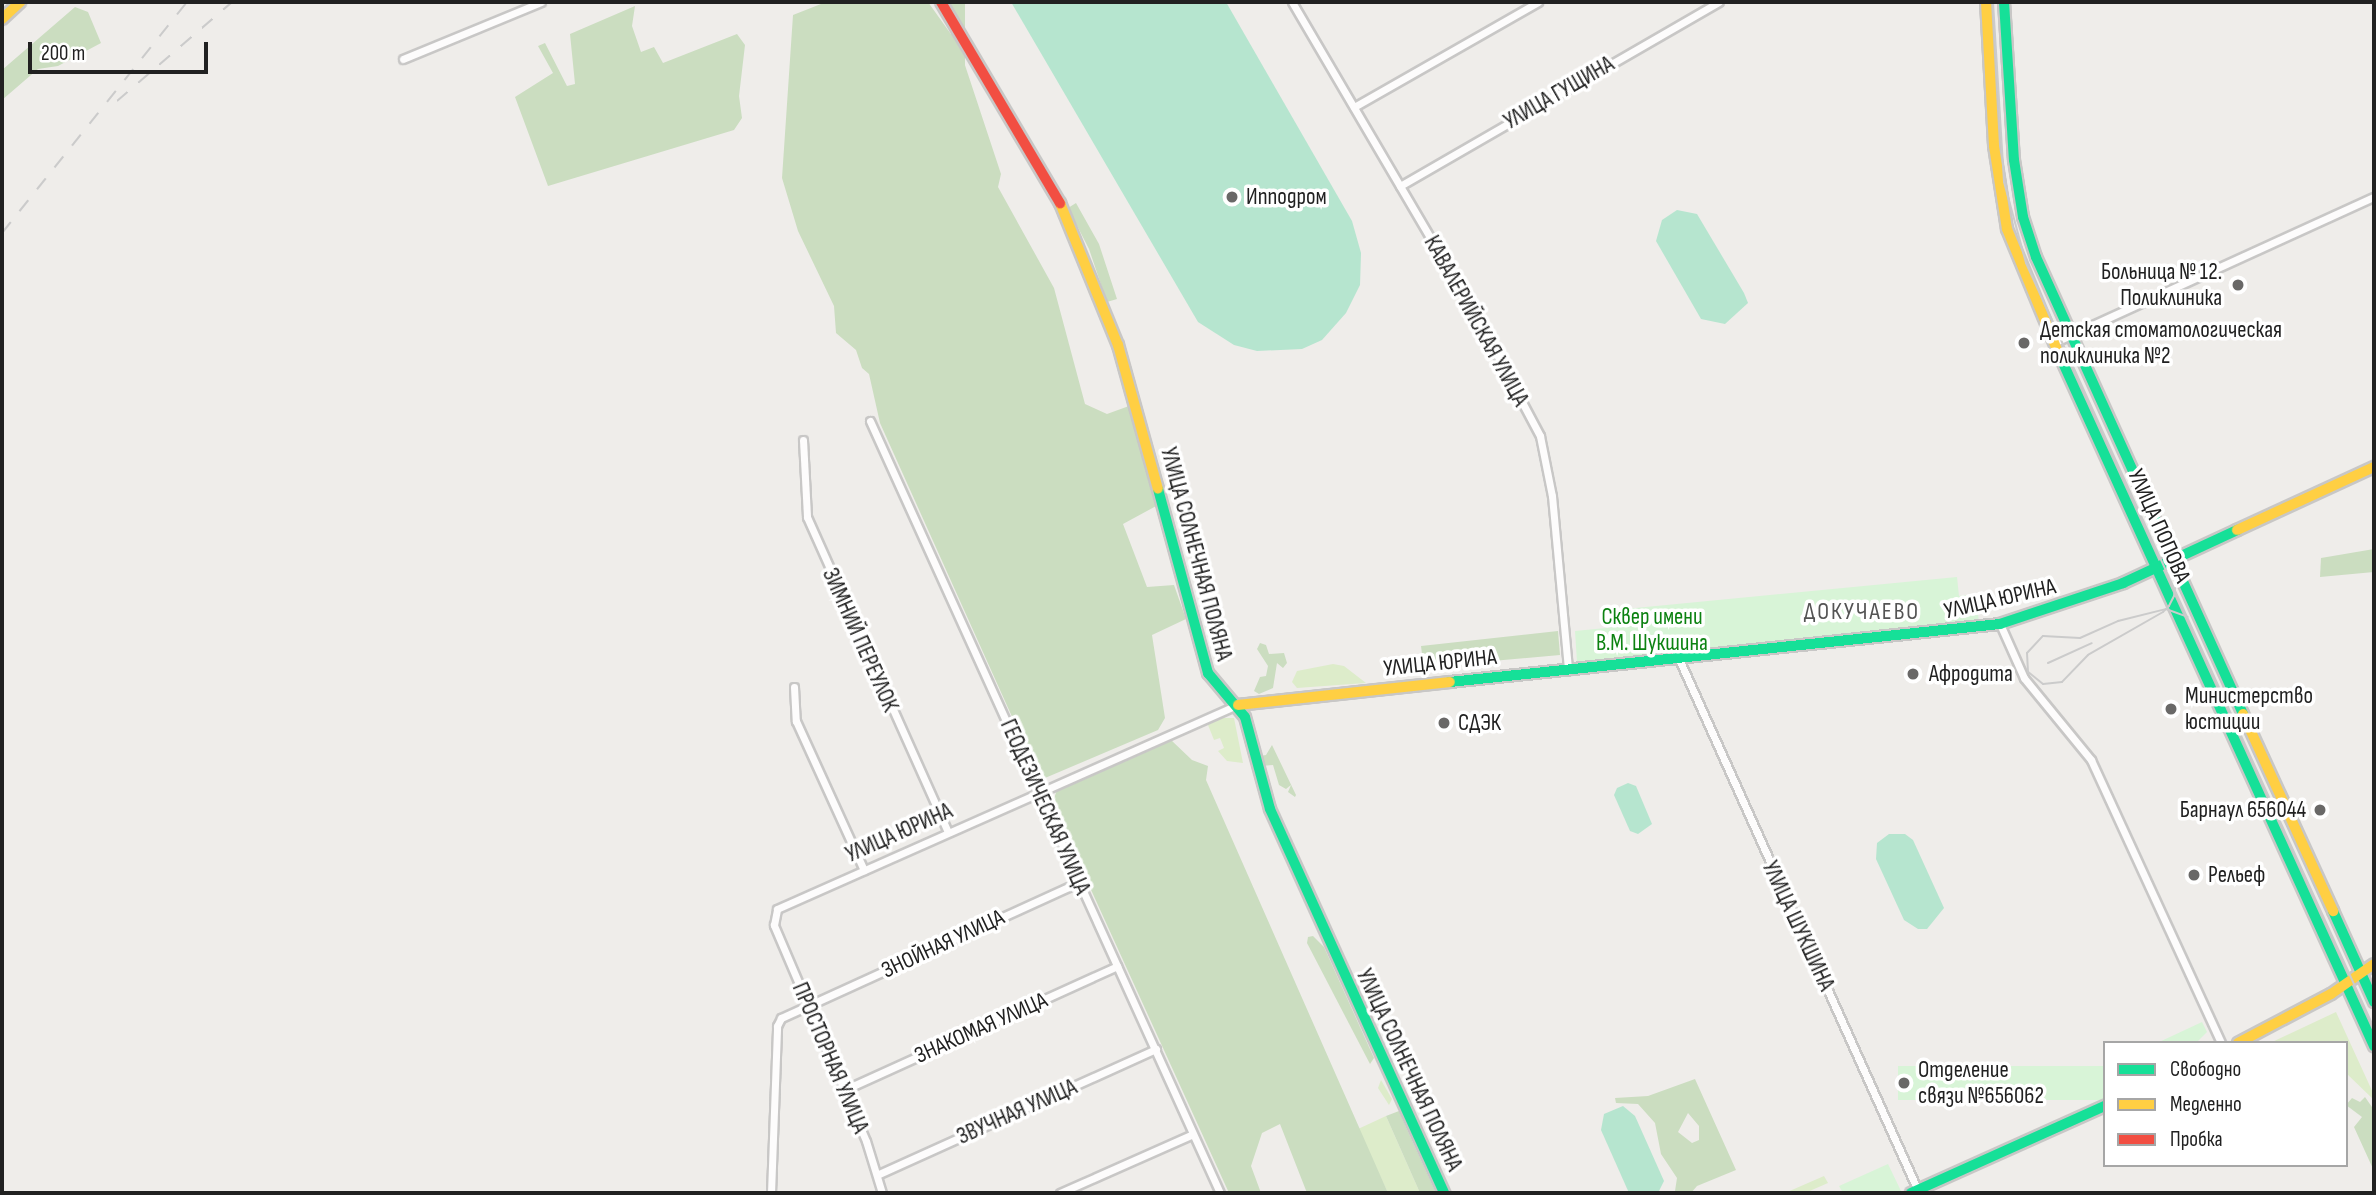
<!DOCTYPE html>
<meta charset="utf-8">
<style>
body{margin:0}
#map{position:relative;width:2376px;height:1195px;overflow:hidden;background:#efedea;font-family:"Sofia Sans Condensed",sans-serif}
div>[style]{position:absolute}
.grass>*{inset:0;background:#ddecca}
.forest>*{inset:0;background:#cbddc0;transform-origin:0 0}
.park>*{inset:0;background:#d8f4d7;transform-origin:0 0}
.pitch>*{inset:0;background:#b6e5cf}
.roads{filter:drop-shadow(2px 0 #c8c7c6) drop-shadow(-2px 0 #c8c7c6) drop-shadow(0 2px #c8c7c6) drop-shadow(0 -2px #c8c7c6)}
.street>*{height:7px;margin:-3.5px;padding:0 3.5px;transform-origin:3.5px;border-radius:3.5px;background:#fdfcfc}
.fast>*{height:10px;margin:-5px;padding:0 5px;transform-origin:5px;border-radius:5px;background:#16e098}
.slow>*{height:10px;margin:-5px;padding:0 5px;transform-origin:5px;border-radius:5px;background:#ffcf43}
.jam>*{height:10px;margin:-5px;padding:0 5px;transform-origin:5px;border-radius:5px;background:#f24e42}
.tram>*{height:2px;margin:-1px;padding:0 1px;transform-origin:1px;border-radius:1px;background:#cbcbcb}
.rail>*{height:2px;margin-top:-1px;transform-origin:0;background:repeating-linear-gradient(90deg,#cbcbcb 0 14px,transparent 0 28px)}
.dots>*{width:19px;height:19px;translate:-50% -50%;box-sizing:border-box;border:4px solid #fff;border-radius:50%}
span{translate:-50% -50%;white-space:nowrap;text-align:center;line-height:1.15;-webkit-text-stroke:7px #fff;paint-order:stroke}
.street-label{font-size:23px;color:#212121}
.poi-label{font-size:23px;color:#212121}
.left{translate:0 -50%;text-align:left}
.right{translate:-100% -50%;text-align:right}
.park-label{font-size:23px;color:#0c8211}
.neighbourhood-label{font-size:24px;color:#545454;letter-spacing:2px}
.frame{position:absolute;inset:0;border:4px solid #212121;pointer-events:none}
.legend{position:absolute;left:2103px;top:1041px;width:245px;height:126px;box-sizing:border-box;background:#fff;border:2px solid #a6a6a6;margin:0;padding:9px 12px;list-style:none;font-size:21px;color:#212121}
.legend li{display:flex;align-items:center;gap:14px;height:35px}
.legend b{width:35px;border:2px solid #a6a6a6}
.scale{position:absolute;left:28px;top:42px;width:180px;height:32px;box-sizing:border-box;border:4px solid #212121;border-top:0;padding-left:9px;font-size:21px;line-height:24px;white-space:nowrap;color:#212121;-webkit-text-stroke:5px #fff;paint-order:stroke}
</style>
<div id="map">
<div class="grass">
<div style="clip-path:polygon(1333px 664px,1344px 666px,1366px 683px,1297px 688px,1292px 682px,1297px 671px)"></div>
<div style="clip-path:polygon(1218px 718px,1234px 718px,1243px 763px,1227px 761px,1218px 751px,1224px 748px,1220px 738px,1214px 740px,1208px 725px)"></div>
<div style="clip-path:polygon(2336px 1012px,2374px 1095px,2374px 1100px,2346px 1073px,2346px 1043px,2270px 1043px)"></div>
<div style="clip-path:polygon(1381px 1080px,1392px 1099px,1389px 1105px,1378px 1088px)"></div>
<div style="clip-path:polygon(1386px 1116px,1420px 1193px,1388px 1193px,1358px 1129px)"></div>
<div style="clip-path:polygon(1824px 1176px,1828px 1183px,1805px 1193px,1785px 1193px)"></div>
</div>
<div class="forest">
<div style="clip-path:polygon(826px 2px,928px 2px,958px 44px,1001px 174px,998px 187px,1054px 288px,1085px 404px,1107px 414px,1129px 406px,1137px 426px,1158px 505px,1123px 524px,1147px 587px,1174px 585px,1186px 619px,1152px 635px,1165px 718px,1158px 730px,1045px 778px,1036px 770px,880px 423px,869px 374px,862px 368px,856px 350px,836px 333px,834px 306px,798px 231px,782px 178px,793px 15px)"></div>
<div style="left:951px;top:2px;width:14px;height:90px"></div>
<div style="clip-path:polygon(635px 6px,632px 26px,641px 52px,654px 47px,663px 63px,737px 34px,745px 45px,739px 96px,742px 118px,734px 130px,548px 186px,515px 97px,553px 73px,538px 46px,545px 43px,567px 86px,575px 84px,570px 34px)"></div>
<div style="clip-path:polygon(75px 7px,88px 12px,101px 43px,58px 66px,38px 69px,2px 100px,2px 70px)"></div>
<div style="clip-path:polygon(1076px 203px,1099px 244px,1117px 299px,1107px 302px,1089px 249px,1068px 208px)"></div>
<div style="clip-path:polygon(2374px 549px,2374px 572px,2320px 577px,2321px 558px)"></div>
<div style="clip-path:polygon(1558px 631px,1560px 655px,1436px 666px,1434px 654px,1422px 654px,1421px 646px)"></div>
<div style="clip-path:polygon(1260px 643px,1266px 645px,1269px 654px,1284px 653px,1287px 663px,1283px 668px,1277px 663px,1273px 688px,1259px 694px,1254px 691px,1260px 677px,1266px 676px,1268px 666px,1257px 649px)"></div>
<div style="clip-path:polygon(1171px 740px,1192px 760px,1208px 766px,1206px 780px,1388px 1193px,1307px 1193px,1280px 1124px,1262px 1133px,1251px 1166px,1261px 1193px,1229px 1193px,1052px 804px,1057px 790px)"></div>
<div style="clip-path:polygon(1272px 745px,1296px 795px,1295px 797px,1288px 792px,1291px 785px,1286px 789px,1279px 785px,1273px 765px,1262px 766px,1260px 756px,1266px 755px)"></div>
<div style="clip-path:polygon(1313px 936px,1324px 947px,1374px 1058px,1370px 1064px,1307px 943px,1308px 937px)"></div>
<div style="clip-path:polygon(evenodd,1695px 1079px,1736px 1170px,1697px 1186px,1691px 1193px,1662px 1193px,1675px 1191px,1677px 1178px,1661px 1154px,1655px 1123px,1638px 1104px,1616px 1103px,1615px 1098px,1648px 1096px,1695px 1079px,1688px 1113px,1699px 1126px,1699px 1140px,1692px 1143px,1678px 1132px,1688px 1113px)"></div>
<div style="clip-path:polygon(2365px 1097px,2374px 1110px,2374px 1171px,2354px 1127px,2362px 1117px,2346px 1105px,2352px 1098px,2360px 1102px)"></div>
<div style="clip-path:polygon(1399px 1111px,1410px 1136px,1436px 1193px,1420px 1193px,1386px 1116px)"></div>
</div>
<div class="park">
<div style="clip-path:polygon(1957px 577px,1959px 596px,1976px 594px,1979px 623px,1577px 662px,1575px 631px,1626px 626px,1625px 609px)"></div>
<div style="clip-path:polygon(2202px 1022px,2207px 1032px,2196px 1043px,2157px 1043px)"></div>
<div style="left:2105px;top:1066px;width:34px;height:207px;rotate:90deg"></div>
<div style="clip-path:polygon(1888px 1164px,1901px 1191px,1843px 1193px,1839px 1186px)"></div>
</div>
<div class="pitch">
<div style="clip-path:polygon(1011px 2px,1226px 2px,1352px 221px,1361px 253px,1360px 285px,1346px 313px,1322px 340px,1302px 349px,1257px 351px,1234px 345px,1198px 322px)"></div>
<div style="clip-path:polygon(1677px 210px,1697px 214px,1744px 293px,1748px 303px,1725px 324px,1701px 319px,1656px 241px,1662px 220px)"></div>
<div style="clip-path:polygon(1628px 783px,1636px 786px,1652px 824px,1638px 834px,1630px 831px,1614px 795px,1617px 788px)"></div>
<div style="clip-path:polygon(1889px 834px,1905px 834px,1913px 840px,1944px 908px,1927px 929px,1918px 929px,1904px 920px,1876px 859px,1877px 843px)"></div>
<div style="clip-path:polygon(1623px 1106px,1635px 1116px,1664px 1181px,1658px 1193px,1629px 1193px,1601px 1130px,1604px 1114px)"></div>
</div>
<div class="roads">
<div class="street">
<div style="left:1292px;top:2px;width:372px;rotate:59.6deg"></div>
<div style="left:1480px;top:323px;width:128px;rotate:62deg"></div>
<div style="left:1540px;top:436px;width:61px;rotate:78.7deg"></div>
<div style="left:1552px;top:496px;width:175px;rotate:84.7deg"></div>
<div style="left:403px;top:59px;width:149px;rotate:-22.4deg"></div>
<div style="left:1354px;top:107px;width:212px;rotate:-29.7deg"></div>
<div style="left:1400px;top:186px;width:368px;rotate:-30deg"></div>
<div style="left:2053px;top:343px;width:353px;rotate:-24.5deg"></div>
<div style="left:870px;top:421px;width:848px;rotate:65.61deg"></div>
<div style="left:803px;top:440px;width:77px;rotate:87deg"></div>
<div style="left:807px;top:517px;width:345px;rotate:65.9deg"></div>
<div style="left:2000px;top:624px;width:59px;rotate:66deg"></div>
<div style="left:2024px;top:678px;width:106px;rotate:50.7deg"></div>
<div style="left:2091px;top:760px;width:311px;rotate:65.3deg"></div>
<div style="left:1679px;top:659px;width:585px;rotate:65.8deg"></div>
<div style="left:794px;top:687px;width:34px;rotate:87deg"></div>
<div style="left:796px;top:721px;width:164px;rotate:65.5deg"></div>
<div style="left:844px;top:1090px;width:300px;rotate:-24.4deg"></div>
<div style="left:879px;top:1174px;width:304px;rotate:-24.3deg"></div>
<div style="left:771px;top:1193px;width:167px;rotate:-87.9deg"></div>
<div style="left:777px;top:1026px;width:9px;rotate:-63deg"></div>
<div style="left:781px;top:1018px;width:328px;rotate:-24.5deg"></div>
<div style="left:882px;top:1193px;width:54px;rotate:-107.1deg"></div>
<div style="left:866px;top:1141px;width:235px;rotate:-113.1deg"></div>
<div style="left:774px;top:925px;width:16px;rotate:-79deg"></div>
<div style="left:777px;top:909px;width:503px;rotate:-23.92deg"></div>
<div style="left:1060px;top:1193px;width:145px;rotate:-23.9deg"></div>
</div>
<div class="fast">
<div style="left:2004px;top:2px;width:158px;rotate:86.4deg"></div>
<div style="left:2014px;top:160px;width:58px;rotate:81deg"></div>
<div style="left:2023px;top:217px;width:42px;rotate:72deg"></div>
<div style="left:2036px;top:257px;width:502px;rotate:65.63deg"></div>
<div style="left:2058px;top:352px;width:763px;rotate:65.52deg"></div>
<div style="left:1158px;top:489px;width:191px;rotate:74.8deg"></div>
<div style="left:1208px;top:673px;width:57px;rotate:49.9deg"></div>
<div style="left:1245px;top:717px;width:95px;rotate:74.8deg"></div>
<div style="left:1270px;top:809px;width:422px;rotate:65.6deg"></div>
<div style="left:1450px;top:682px;width:553px;rotate:-6.02deg"></div>
<div style="left:2000px;top:624px;width:130px;rotate:-18.4deg"></div>
<div style="left:2123px;top:583px;width:126px;rotate:-24.9deg"></div>
<div style="left:2333px;top:911px;width:100px;rotate:65.7deg"></div>
<div style="left:1911px;top:1193px;width:213px;rotate:-24.2deg"></div>
</div>
<div class="slow">
<div style="left:1986px;top:2px;width:144px;rotate:86.8deg"></div>
<div style="left:1994px;top:146px;width:84px;rotate:81.1deg"></div>
<div style="left:2007px;top:229px;width:133px;rotate:67.5deg"></div>
<div style="left:2px;top:19px;width:25px;rotate:-43deg"></div>
<div style="left:1060px;top:203px;width:153px;rotate:67.8deg"></div>
<div style="left:1118px;top:345px;width:149px;rotate:74.5deg"></div>
<div style="left:2237px;top:530px;width:151px;rotate:-24.7deg"></div>
<div style="left:1238px;top:705px;width:213px;rotate:-6.2deg"></div>
<div style="left:2243px;top:714px;width:217px;rotate:65.4deg"></div>
<div style="left:2238px;top:1043px;width:105px;rotate:-27.8deg"></div>
<div style="left:2331px;top:994px;width:52px;rotate:-34.9deg"></div>
</div>
<div class="jam">
<div style="left:941px;top:2px;width:234px;rotate:59.4deg"></div>
</div>
</div>
<div class="tram">
<div style="left:1993px;top:2px;width:180px;rotate:86.5deg"></div>
<div style="left:2004px;top:182px;width:84px;rotate:74.8deg"></div>
<div style="left:2026px;top:263px;width:840px;rotate:65.54deg"></div>
<div style="left:2175px;top:588px;width:8px;rotate:97deg"></div>
<div style="left:2174px;top:596px;width:11px;rotate:117deg"></div>
<div style="left:2169px;top:606px;width:8px;rotate:135deg"></div>
<div style="left:2163px;top:612px;width:86px;rotate:150.2deg"></div>
<div style="left:2088px;top:655px;width:37px;rotate:134deg"></div>
<div style="left:2062px;top:682px;width:19px;rotate:174deg"></div>
<div style="left:2043px;top:684px;width:19px;rotate:-141deg"></div>
<div style="left:2028px;top:672px;width:19px;rotate:-93deg"></div>
<div style="left:2027px;top:653px;width:23px;rotate:-47deg"></div>
<div style="left:2043px;top:636px;width:37px;rotate:3deg"></div>
<div style="left:2080px;top:638px;width:42px;rotate:-24.1deg"></div>
<div style="left:2118px;top:621px;width:49px;rotate:-14deg"></div>
<div style="left:2166px;top:609px;width:23px;rotate:20deg"></div>
<div style="left:2048px;top:663px;width:48px;rotate:-24.4deg"></div>
</div>
<div class="rail">
<div style="left:117px;top:101px;width:152px;rotate:-40.7deg"></div>
<div style="left:2px;top:233px;width:296px;rotate:-51.3deg"></div>
</div>
<div class="dots">
<div style="left:1232px;top:197px;background:#696867"></div>
<div style="left:2238px;top:285px;background:#696867"></div>
<div style="left:2024px;top:343px;background:#696867"></div>
<div style="left:1913px;top:674px;background:#696867"></div>
<div style="left:2171px;top:709px;background:#696867"></div>
<div style="left:1444px;top:723px;background:#696867"></div>
<div style="left:2320px;top:810px;background:#696867"></div>
<div style="left:2194px;top:875px;background:#696867"></div>
<div style="left:1904px;top:1083px;background:#696867"></div>
</div>
<div class="street-label">
<span style="left:1559px;top:93px;rotate:-30deg">УЛИЦА ГУЩИНА</span>
<span style="left:1476px;top:321px;rotate:61deg">КАВАЛЕРИЙСКАЯ УЛИЦА</span>
<span style="left:2159px;top:526px;rotate:66deg">УЛИЦА ПОПОВА</span>
<span style="left:1196px;top:554px;rotate:75deg">УЛИЦА СОЛНЕЧНАЯ ПОЛЯНА</span>
<span style="left:2000px;top:599px;rotate:-13deg">УЛИЦА ЮРИНА</span>
<span style="left:860px;top:640px;rotate:66deg">ЗИМНИЙ ПЕРЕУЛОК</span>
<span style="left:1440px;top:663px;rotate:-6deg">УЛИЦА ЮРИНА</span>
<span style="left:1045px;top:807px;rotate:66deg">ГЕОДЕЗИЧЕСКАЯ УЛИЦА</span>
<span style="left:899px;top:833px;rotate:-24deg">УЛИЦА ЮРИНА</span>
<span style="left:1798px;top:926px;rotate:65deg">УЛИЦА ШУКШИНА</span>
<span style="left:943px;top:944px;rotate:-25deg">ЗНОЙНАЯ УЛИЦА</span>
<span style="left:981px;top:1028px;rotate:-24deg">ЗНАКОМАЯ УЛИЦА</span>
<span style="left:830px;top:1058px;rotate:67deg">ПРОСТОРНАЯ УЛИЦА</span>
<span style="left:1409px;top:1070px;rotate:65deg">УЛИЦА СОЛНЕЧНАЯ ПОЛЯНА</span>
<span style="left:1017px;top:1112px;rotate:-24deg">ЗВУЧНАЯ УЛИЦА</span>
</div>
<div class="poi-label">
<span class="left" style="left:1246px;top:197px">Ипподром</span>
<span class="right" style="left:2222px;top:285px">Больница № 12.<br>Поликлиника</span>
<span class="left" style="left:2040px;top:343px">Детская стоматологическая<br>поликлиника №2</span>
<span class="left" style="left:1929px;top:674px">Афродита</span>
<span class="left" style="left:2185px;top:709px">Министерство<br>юстиции</span>
<span class="left" style="left:1458px;top:723px">СДЭК</span>
<span class="right" style="left:2306px;top:810px">Барнаул 656044</span>
<span class="left" style="left:2208px;top:875px">Рельеф</span>
<span class="left" style="left:1918px;top:1083px">Отделение<br>связи №656062</span>
</div>
<div class="park-label">
<span style="left:1652px;top:630px">Сквер имени<br>В.М. Шукшина</span>
</div>
<div class="neighbourhood-label">
<span style="left:1862px;top:612px">ДОКУЧАЕВО</span>
</div>
<div class="frame"></div>
<ul class="legend">
<li><b style="height:9px;background:#16e098"></b>Свободно</li>
<li><b style="height:9px;background:#ffcf43"></b>Медленно</li>
<li><b style="height:9px;background:#f24e42"></b>Пробка</li>
</ul>
<div class="scale">200 m</div>
</div>
